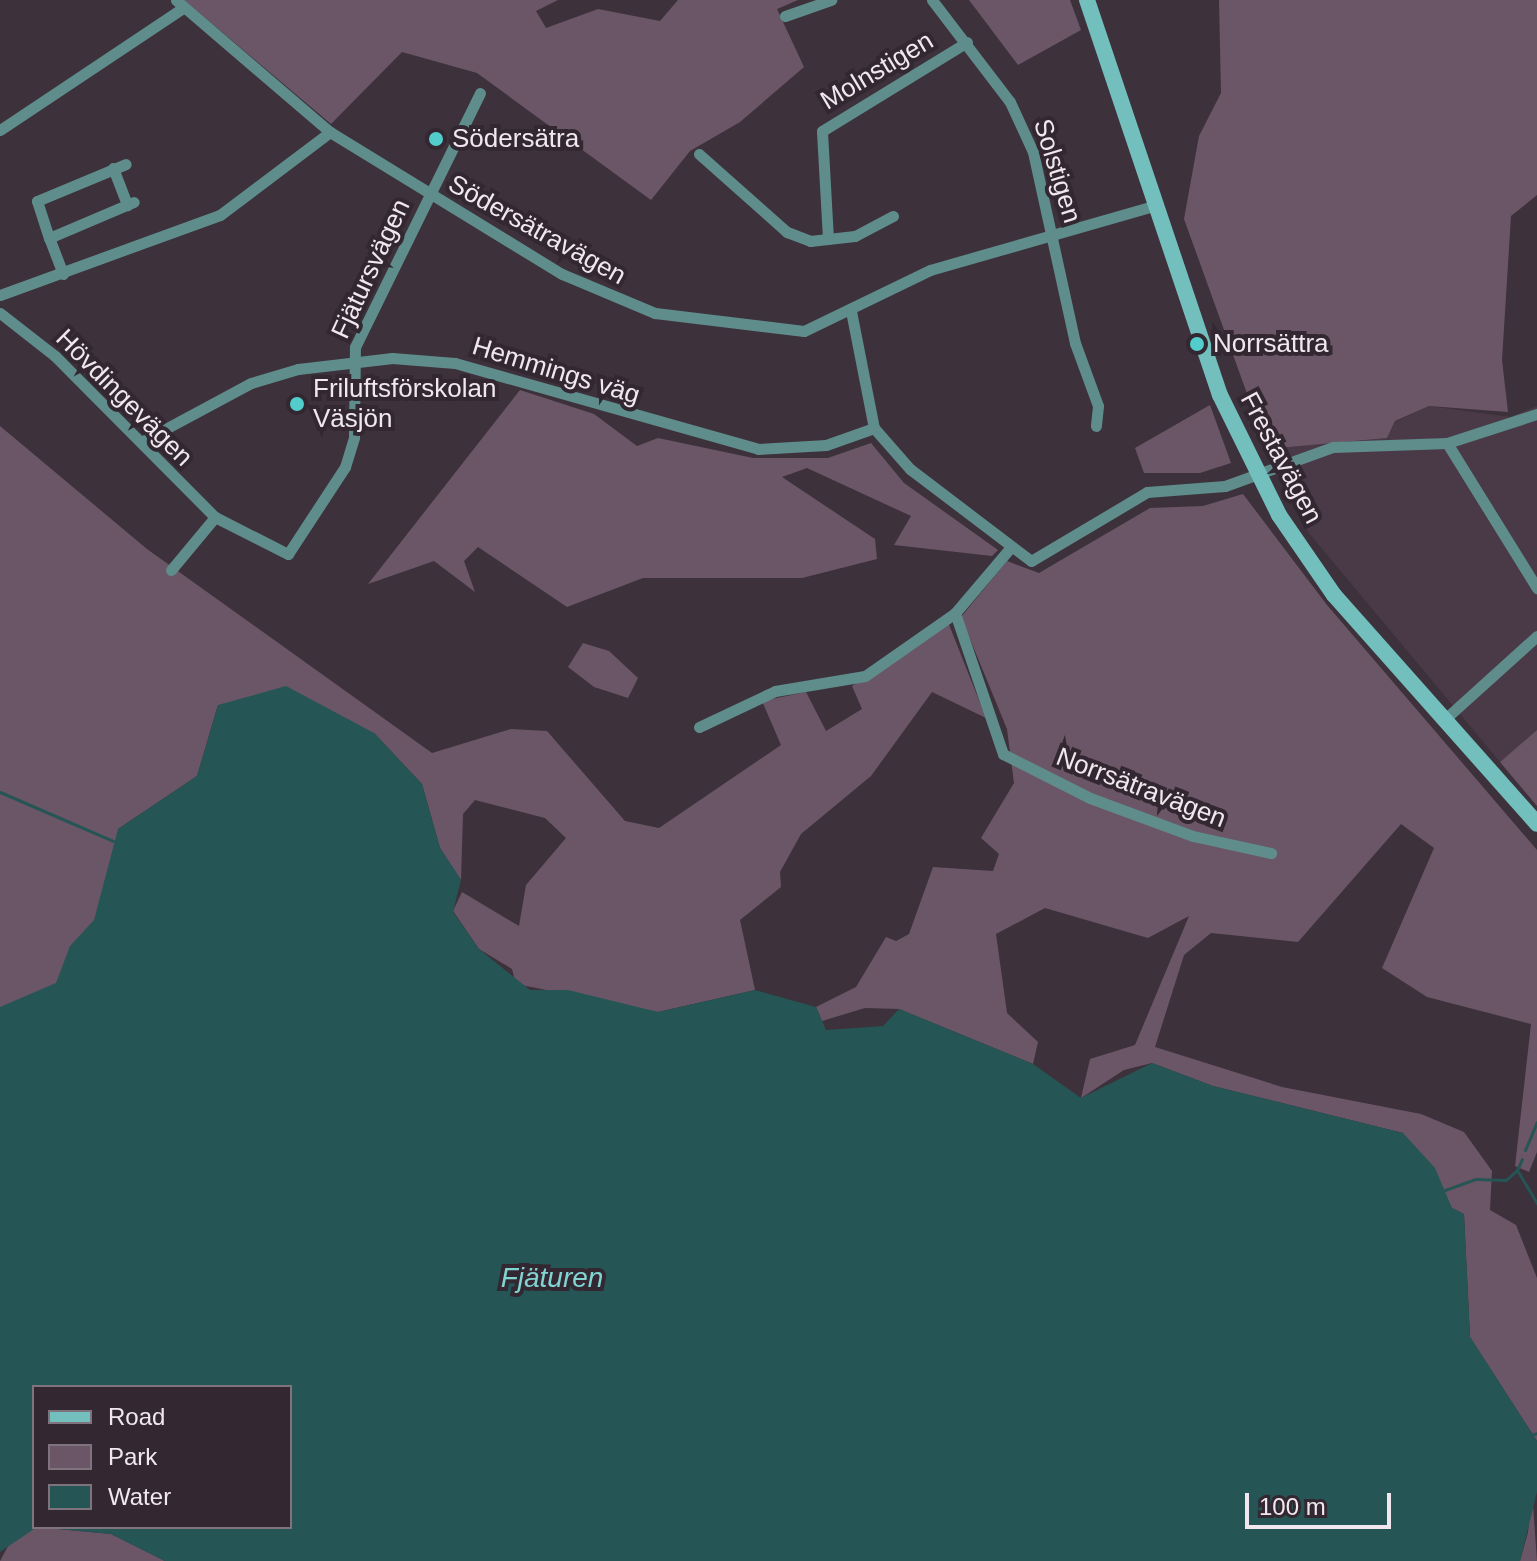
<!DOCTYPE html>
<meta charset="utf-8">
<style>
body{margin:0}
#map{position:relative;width:1537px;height:1561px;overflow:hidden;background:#3d313b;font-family:Arial,sans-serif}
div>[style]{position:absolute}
.built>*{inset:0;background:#4a3a47}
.green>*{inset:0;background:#6b5667}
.water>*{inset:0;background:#255554}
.stream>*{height:3px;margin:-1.5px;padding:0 1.5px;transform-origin:1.5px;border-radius:1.5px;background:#255554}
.street>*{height:11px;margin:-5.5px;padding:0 5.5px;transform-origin:5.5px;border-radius:5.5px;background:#5f8d8c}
.secondary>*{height:16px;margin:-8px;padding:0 8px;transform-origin:8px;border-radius:8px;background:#72bfbd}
.dots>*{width:22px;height:22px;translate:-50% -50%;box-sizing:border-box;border:4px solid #332731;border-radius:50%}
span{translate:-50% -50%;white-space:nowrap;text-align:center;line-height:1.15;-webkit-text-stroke:8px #332731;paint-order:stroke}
.street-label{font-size:26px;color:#f0e8ee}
.poi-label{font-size:26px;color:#f0e8ee}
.left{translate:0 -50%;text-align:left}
.water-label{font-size:28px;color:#80d4d1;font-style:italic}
.legend{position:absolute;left:32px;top:1385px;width:260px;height:144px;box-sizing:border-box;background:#332731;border:2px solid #7f747d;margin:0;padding:10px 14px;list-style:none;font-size:24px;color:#f0e8ee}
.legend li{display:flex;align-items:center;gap:16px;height:40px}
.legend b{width:40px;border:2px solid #7f747d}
.scale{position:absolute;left:1245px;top:1493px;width:146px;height:36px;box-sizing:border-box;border:4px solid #f0e8ee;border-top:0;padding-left:10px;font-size:24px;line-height:28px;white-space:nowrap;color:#f0e8ee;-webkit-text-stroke:6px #332731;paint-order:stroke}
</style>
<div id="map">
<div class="built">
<div style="clip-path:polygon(1429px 406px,1510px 417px,1537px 406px,1537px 730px,1500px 762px,1309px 533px,1267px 449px,1387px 438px,1395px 422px)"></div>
</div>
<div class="green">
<div style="clip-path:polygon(184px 0,558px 0,536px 11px,546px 28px,598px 9px,660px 21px,678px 0,798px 0,777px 9px,804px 67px,740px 122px,690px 151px,651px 200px,477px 73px,402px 52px,331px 124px)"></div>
<div style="clip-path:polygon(969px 0,1070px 0,1081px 30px,1018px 65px)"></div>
<div style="clip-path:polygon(1219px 0,1537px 0,1537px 195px,1511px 216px,1502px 360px,1508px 412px,1429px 406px,1395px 421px,1387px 438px,1267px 449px,1184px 219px,1199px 136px,1221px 93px)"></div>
<div style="clip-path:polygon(520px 390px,594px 414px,637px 446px,658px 438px,753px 458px,828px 458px,871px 443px,904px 483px,998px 550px,992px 556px,894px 545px,911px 516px,807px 468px,782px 477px,875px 539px,877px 559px,802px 578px,643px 578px,567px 607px,478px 547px,464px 561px,475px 592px,434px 561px,368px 584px)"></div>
<div style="clip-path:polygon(1210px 405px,1231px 463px,1200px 473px,1144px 473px,1135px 448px)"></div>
<div style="clip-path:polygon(0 426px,147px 549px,432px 753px,511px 729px,547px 731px,625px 821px,659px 828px,781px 745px,762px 701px,806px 692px,826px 731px,862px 709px,852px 686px,948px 622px,986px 718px,932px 692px,871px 776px,801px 834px,780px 872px,781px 887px,740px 920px,755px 990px,658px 1012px,516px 984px,512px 969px,479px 949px,453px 911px,462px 892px,519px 926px,526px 885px,566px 838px,545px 818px,475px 800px,463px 814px,461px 880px,440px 848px,422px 784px,374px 733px,218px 705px,197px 776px,118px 829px,128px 922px,0 1037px)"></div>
<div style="clip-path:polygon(1243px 494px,1327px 605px,1537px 850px,1537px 1152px,1529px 1172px,1515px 1166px,1531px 1024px,1427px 997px,1382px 968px,1434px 848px,1401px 824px,1298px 942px,1211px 933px,1184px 955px,1155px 1047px,1282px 1087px,1421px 1114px,1464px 1132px,1492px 1171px,1490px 1210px,1516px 1225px,1537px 1278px,1537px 1441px,1470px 1337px,1464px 1214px,1452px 1208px,1403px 1133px,1213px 1086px,1152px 1063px,1124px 1070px,1081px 1098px,1090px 1059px,1135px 1045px,1189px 916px,1148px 938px,1045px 908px,996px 934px,1007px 1013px,1038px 1042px,1033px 1064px,899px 1009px,865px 1008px,822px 1021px,816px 1007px,856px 987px,886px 937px,896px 941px,909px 934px,933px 867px,993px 871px,999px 854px,981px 838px,1014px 783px,1007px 729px,961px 617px,1007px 561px,1039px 573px,1150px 508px,1203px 506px)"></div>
<div style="clip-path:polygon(583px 643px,609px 651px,638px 678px,628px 698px,594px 687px,568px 667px)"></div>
<div style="clip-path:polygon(1537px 730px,1537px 806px,1500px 762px)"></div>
<div style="clip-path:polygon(1532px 1490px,1537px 1561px,1520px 1561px,1528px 1532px)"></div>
<div style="clip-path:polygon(37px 1527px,111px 1534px,165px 1561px,0 1561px,12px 1539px)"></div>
</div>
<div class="water">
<div style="clip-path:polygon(evenodd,286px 686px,374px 733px,422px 784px,440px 848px,461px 880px,453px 912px,479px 949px,530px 990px,568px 990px,658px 1012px,755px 990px,816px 1007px,826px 1030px,883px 1026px,899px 1009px,1033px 1064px,1081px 1098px,1152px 1063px,1213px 1086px,1403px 1133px,1435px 1168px,1452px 1208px,1464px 1214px,1470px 1337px,1537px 1441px,1537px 1492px,1520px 1561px,165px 1561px,111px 1534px,37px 1527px,0 1552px,0 1007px,56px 983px,70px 946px,94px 920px,118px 829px,197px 776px,218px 705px,286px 686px,290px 1387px,290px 1527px,34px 1527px,34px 1387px,290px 1387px)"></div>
</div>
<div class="stream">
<div style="left:0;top:792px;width:123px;rotate:23.4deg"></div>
<div style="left:1525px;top:1150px;width:30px;rotate:-67deg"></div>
<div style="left:1522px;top:1159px;width:12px;rotate:114deg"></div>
<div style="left:1517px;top:1170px;width:39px;rotate:59deg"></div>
<div style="left:1445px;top:1190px;width:32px;rotate:-20deg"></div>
<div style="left:1475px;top:1179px;width:31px;rotate:2deg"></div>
<div style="left:1506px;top:1180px;width:15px;rotate:-42deg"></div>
<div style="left:1531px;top:1435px;width:6px;rotate:-18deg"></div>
</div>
<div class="street">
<div style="left:176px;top:0;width:203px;rotate:40.6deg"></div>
<div style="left:330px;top:132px;width:272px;rotate:31.5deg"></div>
<div style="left:562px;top:274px;width:101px;rotate:22.8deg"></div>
<div style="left:655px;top:313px;width:150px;rotate:6.9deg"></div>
<div style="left:804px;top:331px;width:140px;rotate:-25.8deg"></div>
<div style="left:930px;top:270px;width:236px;rotate:-16deg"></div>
<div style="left:932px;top:0;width:128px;rotate:52.6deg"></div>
<div style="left:1010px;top:102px;width:55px;rotate:65.3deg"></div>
<div style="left:1033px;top:152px;width:196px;rotate:77.6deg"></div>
<div style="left:1075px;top:343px;width:67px;rotate:69.9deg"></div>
<div style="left:1098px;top:406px;width:20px;rotate:96deg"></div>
<div style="left:785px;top:16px;width:49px;rotate:-19.2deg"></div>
<div style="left:0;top:130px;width:220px;rotate:-33.7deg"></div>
<div style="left:699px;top:154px;width:118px;rotate:41.6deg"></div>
<div style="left:787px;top:232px;width:25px;rotate:21deg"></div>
<div style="left:810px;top:241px;width:45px;rotate:-6.3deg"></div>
<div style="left:855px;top:236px;width:43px;rotate:-27.8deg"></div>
<div style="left:113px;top:168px;width:40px;rotate:69deg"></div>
<div style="left:49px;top:238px;width:39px;rotate:-108deg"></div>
<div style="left:37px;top:201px;width:96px;rotate:-22.6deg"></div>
<div style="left:828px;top:239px;width:108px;rotate:-93.2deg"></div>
<div style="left:822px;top:131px;width:170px;rotate:-31.5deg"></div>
<div style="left:63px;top:274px;width:39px;rotate:-111deg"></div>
<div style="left:49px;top:238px;width:92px;rotate:-23deg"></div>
<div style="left:0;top:295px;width:234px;rotate:-20deg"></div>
<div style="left:220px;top:215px;width:138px;rotate:-37deg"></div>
<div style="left:851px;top:311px;width:119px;rotate:78.9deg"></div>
<div style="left:874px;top:428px;width:55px;rotate:48.7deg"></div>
<div style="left:910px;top:469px;width:152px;rotate:37.2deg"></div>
<div style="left:1031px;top:561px;width:135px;rotate:-30.7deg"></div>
<div style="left:1147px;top:492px;width:78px;rotate:-4.4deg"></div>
<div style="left:1225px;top:486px;width:115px;rotate:-19.9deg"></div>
<div style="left:1333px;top:447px;width:114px;rotate:-2deg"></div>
<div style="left:1447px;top:443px;width:95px;rotate:-17.9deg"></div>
<div style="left:0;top:313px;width:70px;rotate:38deg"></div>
<div style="left:55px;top:356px;width:227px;rotate:45.2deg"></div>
<div style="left:215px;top:517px;width:82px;rotate:26.9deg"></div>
<div style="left:288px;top:554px;width:104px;rotate:-56.8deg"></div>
<div style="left:345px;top:467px;width:31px;rotate:-73deg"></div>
<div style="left:354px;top:437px;width:90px;rotate:-89.4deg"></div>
<div style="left:355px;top:347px;width:283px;rotate:-63.8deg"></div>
<div style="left:141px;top:442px;width:125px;rotate:-28.2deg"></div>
<div style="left:251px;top:383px;width:49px;rotate:-16.6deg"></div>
<div style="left:298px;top:369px;width:95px;rotate:-6.7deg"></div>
<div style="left:392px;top:358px;width:63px;rotate:4.5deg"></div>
<div style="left:455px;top:363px;width:315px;rotate:15.8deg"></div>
<div style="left:758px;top:449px;width:68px;rotate:-3.4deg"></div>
<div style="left:826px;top:445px;width:51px;rotate:-19.5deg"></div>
<div style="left:1447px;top:443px;width:171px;rotate:58.2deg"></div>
<div style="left:1011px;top:547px;width:87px;rotate:130.3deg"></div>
<div style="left:955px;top:613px;width:149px;rotate:71.2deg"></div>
<div style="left:1003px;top:754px;width:97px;rotate:26.8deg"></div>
<div style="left:1090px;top:798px;width:110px;rotate:20.3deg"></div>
<div style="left:1193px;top:836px;width:80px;rotate:12.3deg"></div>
<div style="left:171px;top:570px;width:69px;rotate:-50.3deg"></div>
<div style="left:1445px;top:719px;width:124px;rotate:-42.1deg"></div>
<div style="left:699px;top:727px;width:84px;rotate:-25.3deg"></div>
<div style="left:775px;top:691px;width:91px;rotate:-9.5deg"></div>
<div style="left:865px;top:676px;width:110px;rotate:-35deg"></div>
</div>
<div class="secondary">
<div style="left:1087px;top:0;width:417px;rotate:71.4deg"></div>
<div style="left:1220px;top:395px;width:134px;rotate:63.8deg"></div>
<div style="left:1279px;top:515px;width:97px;rotate:55.5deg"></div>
<div style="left:1334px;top:595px;width:306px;rotate:48.4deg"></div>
</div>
<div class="dots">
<div style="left:436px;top:139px;background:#53cdcb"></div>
<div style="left:1197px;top:344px;background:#53cdcb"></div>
<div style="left:297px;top:404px;background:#53cdcb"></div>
</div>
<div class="street-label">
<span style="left:877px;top:71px;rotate:-31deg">Molnstigen</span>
<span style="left:1057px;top:171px;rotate:73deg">Solstigen</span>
<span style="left:537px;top:230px;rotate:29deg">Södersätravägen</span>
<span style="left:371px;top:269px;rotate:-65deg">Fjätursvägen</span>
<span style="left:556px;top:371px;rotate:17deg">Hemmings väg</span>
<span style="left:124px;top:398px;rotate:45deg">Hövdingevägen</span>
<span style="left:1281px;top:458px;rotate:62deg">Frestavägen</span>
<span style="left:1141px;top:788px;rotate:21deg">Norrsätravägen</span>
</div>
<div class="poi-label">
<span class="left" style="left:452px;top:139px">Södersätra</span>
<span class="left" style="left:1213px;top:344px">Norrsättra</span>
<span class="left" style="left:313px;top:404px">Friluftsförskolan<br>Väsjön</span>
</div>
<div class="water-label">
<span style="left:552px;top:1278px">Fjäturen</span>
</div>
<ul class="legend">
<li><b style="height:10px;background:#72bfbd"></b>Road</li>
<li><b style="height:22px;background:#6b5667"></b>Park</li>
<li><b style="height:22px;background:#255554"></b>Water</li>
</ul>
<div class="scale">100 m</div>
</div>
